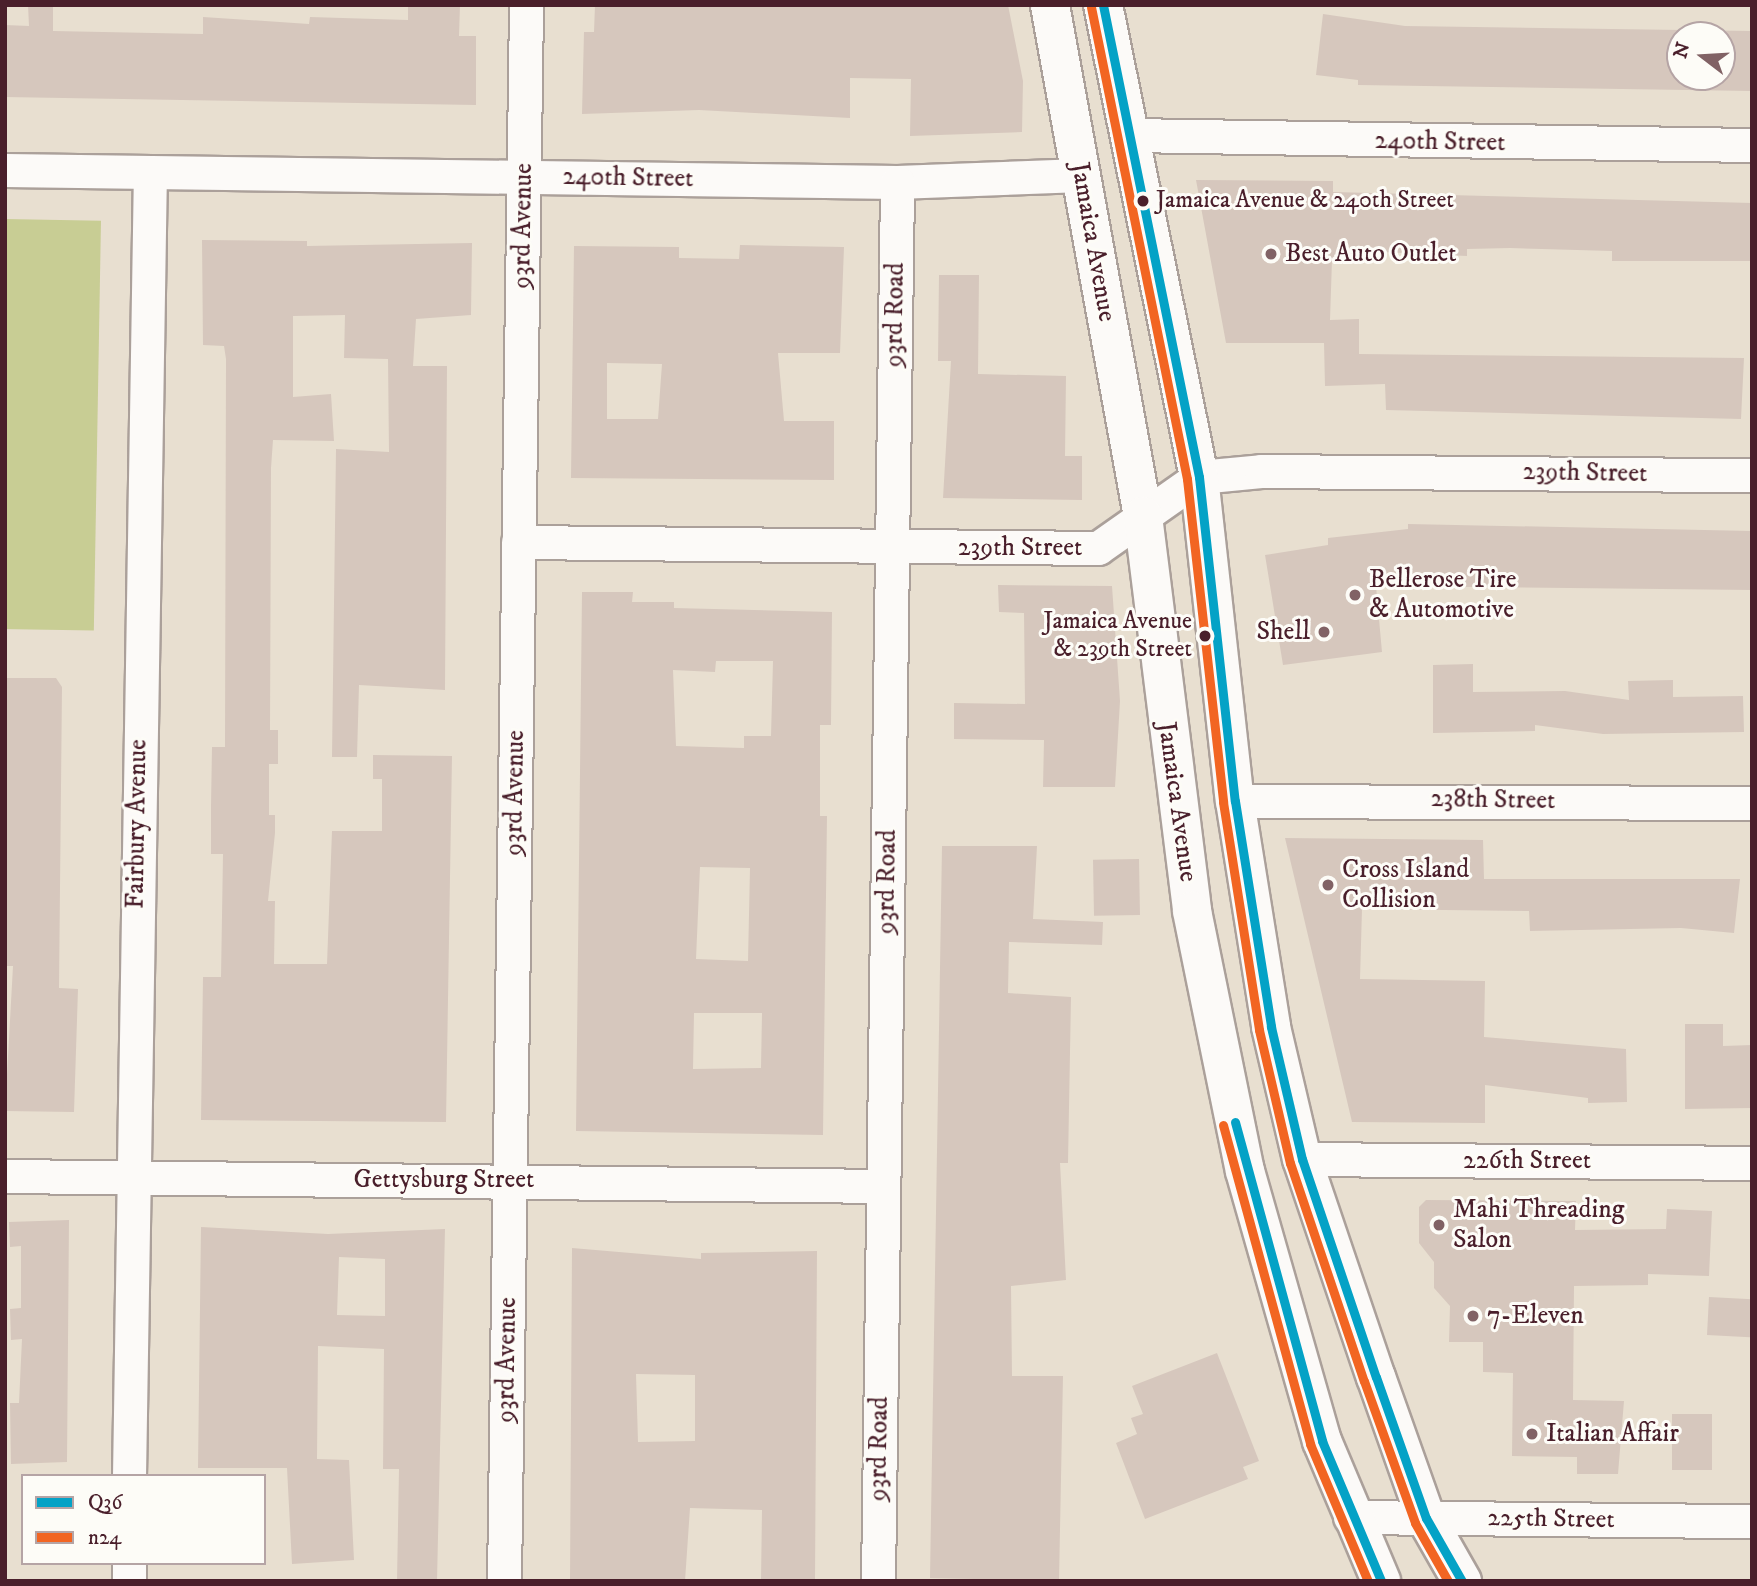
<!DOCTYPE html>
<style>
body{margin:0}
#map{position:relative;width:1757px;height:1586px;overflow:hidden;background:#e8dfd0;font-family:"IM FELL DW Pica",serif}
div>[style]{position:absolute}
.green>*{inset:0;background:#c8cd94;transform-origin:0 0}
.building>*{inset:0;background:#d6c7bd;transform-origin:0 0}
.roads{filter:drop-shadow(2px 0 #aba09a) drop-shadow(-2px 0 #aba09a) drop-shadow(0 2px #aba09a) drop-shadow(0 -2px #aba09a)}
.minor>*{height:33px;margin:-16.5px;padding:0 16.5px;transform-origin:16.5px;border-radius:16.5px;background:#fcfaf8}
.primary>*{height:38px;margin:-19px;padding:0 19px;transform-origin:19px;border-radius:19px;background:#fcfaf8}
.bus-1>*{height:9px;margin:-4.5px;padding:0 4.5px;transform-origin:4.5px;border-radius:4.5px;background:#04a2c6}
.bus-2>*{height:9px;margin:-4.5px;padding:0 4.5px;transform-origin:4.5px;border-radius:4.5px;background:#f26522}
.dots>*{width:19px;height:19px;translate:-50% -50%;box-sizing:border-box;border:4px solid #fdfcf7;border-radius:50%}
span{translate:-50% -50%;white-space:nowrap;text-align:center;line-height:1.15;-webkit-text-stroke:6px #fdfcf7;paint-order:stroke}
.bus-label{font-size:24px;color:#4a1f2b}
.left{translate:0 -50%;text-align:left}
.right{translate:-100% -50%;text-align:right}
.street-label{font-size:26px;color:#4a1f2b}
.poi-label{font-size:26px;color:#4a1f2b}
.frame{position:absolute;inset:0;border:7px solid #4a1f2b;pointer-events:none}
.legend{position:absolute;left:21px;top:1474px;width:245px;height:91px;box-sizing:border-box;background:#fdfcf7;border:2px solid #b5a4a5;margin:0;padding:9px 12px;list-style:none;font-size:21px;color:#4a1f2b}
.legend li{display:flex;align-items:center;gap:14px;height:35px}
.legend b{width:35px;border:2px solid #b5a4a5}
.north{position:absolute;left:1666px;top:21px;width:70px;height:70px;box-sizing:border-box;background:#fdfcf7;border:2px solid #b5a4a5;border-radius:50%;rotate:287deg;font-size:19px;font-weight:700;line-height:28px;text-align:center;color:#4a1f2b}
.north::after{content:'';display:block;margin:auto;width:24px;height:32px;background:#816265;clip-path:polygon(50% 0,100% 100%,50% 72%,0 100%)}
</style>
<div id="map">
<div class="green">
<div style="left:5px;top:219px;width:96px;height:410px;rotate:1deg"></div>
</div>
<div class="building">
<div style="clip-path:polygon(28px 5px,53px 5px,53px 31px,203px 34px,203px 17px,309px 24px,310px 17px,408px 20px,408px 5px,460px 5px,459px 36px,476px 36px,476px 105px,5px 97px,5px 25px,29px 26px)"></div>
<div style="clip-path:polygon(595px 5px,1008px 5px,1023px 81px,1022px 132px,910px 136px,911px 79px,850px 78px,850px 118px,699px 110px,582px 114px,584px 32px,594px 32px)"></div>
<div style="clip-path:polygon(evenodd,1323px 14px,1405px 26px,1752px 31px,1752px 91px,1358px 85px,1358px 80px,1316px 75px,1323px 14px,1680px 35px,1722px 35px,1722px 77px,1680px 77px,1680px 35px)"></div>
<div style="clip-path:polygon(1196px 180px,1333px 181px,1333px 192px,1752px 203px,1752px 261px,1612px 261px,1612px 251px,1510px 248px,1467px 249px,1467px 256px,1382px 252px,1382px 260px,1332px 260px,1330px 320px,1359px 319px,1359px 354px,1744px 358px,1741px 419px,1386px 410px,1385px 384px,1325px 386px,1324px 343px,1226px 343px)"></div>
<div style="clip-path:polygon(202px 240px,307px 241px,307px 246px,472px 243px,471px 315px,416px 319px,413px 366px,447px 366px,445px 690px,359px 685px,357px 757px,332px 757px,336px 449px,389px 452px,388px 359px,344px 358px,345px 315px,293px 316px,293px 397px,331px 394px,334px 441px,273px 440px,271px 468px,270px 730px,278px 730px,278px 764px,269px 764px,269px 815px,275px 815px,275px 833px,268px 901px,275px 901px,274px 964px,327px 964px,332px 831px,382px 831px,382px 779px,373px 779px,373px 755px,452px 756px,446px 1122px,201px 1120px,203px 977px,221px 977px,223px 854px,211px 854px,211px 806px,212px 747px,225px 747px,226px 359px,224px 346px,203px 345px)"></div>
<div style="clip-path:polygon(evenodd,740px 245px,844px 247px,840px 353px,778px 353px,784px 421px,834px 421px,834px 480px,571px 478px,574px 246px,679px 247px,679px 258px,739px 259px,740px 245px,607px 363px,662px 364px,658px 419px,607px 419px,607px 363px)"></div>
<div style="clip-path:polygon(939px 275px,979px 275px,978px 374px,1066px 376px,1065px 456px,1082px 456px,1082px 500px,943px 498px,951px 361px,938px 361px)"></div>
<div style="clip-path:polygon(1408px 524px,1752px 531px,1752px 590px,1376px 586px,1382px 652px,1283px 665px,1265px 555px,1328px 545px,1328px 538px,1408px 529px)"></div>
<div style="clip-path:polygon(998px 585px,1112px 586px,1120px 701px,1115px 787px,1043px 787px,1044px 740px,954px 739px,954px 703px,1025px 704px,1024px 613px,999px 612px)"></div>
<div style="clip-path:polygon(evenodd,582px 592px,633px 592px,632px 602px,674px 602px,674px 608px,832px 612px,831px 725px,820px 725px,820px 816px,827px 816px,823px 1135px,576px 1131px,582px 592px,716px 661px,773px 661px,771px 736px,744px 736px,744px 748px,676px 746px,673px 670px,715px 672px,716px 661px,582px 592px,700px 867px,750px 868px,748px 961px,696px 959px,700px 867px,582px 592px,694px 1013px,762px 1013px,761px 1068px,693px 1069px,694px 1013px)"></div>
<div style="clip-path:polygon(1473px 664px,1473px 692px,1565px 691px,1629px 700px,1628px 681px,1673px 680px,1673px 697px,1743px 696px,1744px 732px,1603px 734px,1535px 725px,1535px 731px,1433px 733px,1433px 665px)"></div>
<div style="clip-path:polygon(5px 678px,56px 678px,62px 687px,59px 988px,78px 989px,74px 1112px,5px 1111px,13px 966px,5px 966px)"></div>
<div style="clip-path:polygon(1285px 838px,1483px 840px,1484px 879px,1740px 879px,1734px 933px,1681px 928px,1530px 931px,1529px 911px,1362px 909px,1360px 979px,1485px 981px,1484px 1037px,1626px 1049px,1627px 1102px,1588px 1103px,1588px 1098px,1485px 1085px,1485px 1123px,1352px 1122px)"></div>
<div style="clip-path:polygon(942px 846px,1037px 846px,1033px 919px,1103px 922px,1102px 945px,1009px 942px,1008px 993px,1071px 997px,1068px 1163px,1060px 1163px,1066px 1280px,1011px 1286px,1012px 1376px,1063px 1376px,1059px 1581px,930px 1578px)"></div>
<div style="left:1139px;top:859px;width:56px;height:46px;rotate:89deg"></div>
<div style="clip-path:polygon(1685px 1024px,1723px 1024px,1723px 1046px,1752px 1045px,1752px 1108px,1685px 1109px)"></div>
<div style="clip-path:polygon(1426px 1200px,1576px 1201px,1575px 1230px,1666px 1229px,1667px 1209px,1712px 1211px,1709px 1276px,1648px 1274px,1648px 1285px,1574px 1286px,1573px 1400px,1624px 1401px,1618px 1474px,1577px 1474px,1577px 1457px,1512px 1456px,1513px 1373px,1483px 1372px,1483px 1342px,1449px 1342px,1450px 1306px,1434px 1288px,1434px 1262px,1419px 1243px,1419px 1207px)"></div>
<div style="clip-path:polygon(69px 1220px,67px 1462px,11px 1464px,10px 1403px,19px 1403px,22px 1339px,11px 1340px,10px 1309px,21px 1308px,21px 1246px,10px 1247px,9px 1222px)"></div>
<div style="clip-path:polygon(evenodd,201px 1227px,328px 1234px,445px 1229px,437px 1581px,397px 1581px,399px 1469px,383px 1469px,384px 1349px,318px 1346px,317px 1459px,349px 1460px,354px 1560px,292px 1564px,287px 1468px,198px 1468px,201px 1227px,339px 1257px,385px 1259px,385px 1316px,337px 1315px,339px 1257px)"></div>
<div style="clip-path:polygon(evenodd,572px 1248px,701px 1259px,701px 1253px,817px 1251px,815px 1581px,761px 1581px,762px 1510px,690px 1508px,685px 1581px,570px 1581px,572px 1248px,636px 1374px,695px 1375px,695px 1441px,638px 1442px,636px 1374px)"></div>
<div style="left:1709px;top:1297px;width:43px;height:38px;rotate:3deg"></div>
<div style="clip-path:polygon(1217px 1353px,1259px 1461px,1243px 1467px,1248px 1479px,1145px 1519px,1116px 1443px,1137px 1434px,1131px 1418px,1143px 1414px,1132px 1386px)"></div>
<div style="left:1672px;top:1414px;width:40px;height:56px"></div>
</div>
<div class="roads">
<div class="minor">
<div style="left:1129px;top:135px;width:623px;rotate:0.92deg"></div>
<div style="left:5px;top:170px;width:892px;rotate:0.77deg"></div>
<div style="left:897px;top:182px;width:185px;rotate:-2.2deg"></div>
<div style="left:518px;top:542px;width:580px;rotate:0.59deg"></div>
<div style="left:1098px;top:548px;width:123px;rotate:-35.1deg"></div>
<div style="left:1199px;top:477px;width:62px;rotate:-5.5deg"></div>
<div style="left:1261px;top:471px;width:491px;rotate:0.5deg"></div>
<div style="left:1235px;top:801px;width:517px;rotate:0.22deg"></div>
<div style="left:1302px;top:1159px;width:450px;rotate:0.5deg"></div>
<div style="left:5px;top:1176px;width:878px;rotate:0.65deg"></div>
<div style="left:129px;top:1476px;width:1304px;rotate:-89.08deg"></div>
<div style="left:1350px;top:1517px;width:402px;rotate:0.6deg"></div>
<div style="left:129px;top:1581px;width:18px;rotate:-90deg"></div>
<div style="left:504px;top:1581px;width:1576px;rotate:-89.2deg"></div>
<div style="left:878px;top:1581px;width:1399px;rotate:-89.22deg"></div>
</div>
<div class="primary">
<div style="left:1050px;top:5px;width:519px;rotate:79.69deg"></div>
<div style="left:1143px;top:516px;width:398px;rotate:82.9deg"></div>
<div style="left:1192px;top:911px;width:265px;rotate:78.5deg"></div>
<div style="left:1245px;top:1171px;width:281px;rotate:74.1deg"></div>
<div style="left:1322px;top:1441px;width:152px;rotate:67.1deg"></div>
<div style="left:1103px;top:5px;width:482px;rotate:78.5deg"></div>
<div style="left:1199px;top:477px;width:326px;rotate:83.7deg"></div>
<div style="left:1235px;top:801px;width:229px;rotate:80.9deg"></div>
<div style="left:1271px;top:1027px;width:136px;rotate:76.8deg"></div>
<div style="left:1302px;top:1159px;width:230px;rotate:71.3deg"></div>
<div style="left:1376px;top:1377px;width:150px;rotate:70.5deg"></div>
<div style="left:1426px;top:1518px;width:73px;rotate:60.3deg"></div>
</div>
</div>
<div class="bus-1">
<div style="left:1103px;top:5px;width:482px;rotate:78.5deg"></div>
<div style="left:1199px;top:477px;width:326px;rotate:83.7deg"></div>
<div style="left:1235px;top:801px;width:229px;rotate:80.9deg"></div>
<div style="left:1271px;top:1027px;width:136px;rotate:76.8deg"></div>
<div style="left:1302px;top:1159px;width:230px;rotate:71.3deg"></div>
<div style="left:1376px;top:1377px;width:150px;rotate:70.5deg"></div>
<div style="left:1426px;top:1518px;width:73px;rotate:60.3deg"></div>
<div style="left:1235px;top:1122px;width:331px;rotate:74.7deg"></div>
<div style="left:1322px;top:1441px;width:152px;rotate:67.1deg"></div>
</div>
<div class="bus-2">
<div style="left:1091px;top:7px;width:482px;rotate:78.5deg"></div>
<div style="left:1187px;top:479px;width:325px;rotate:83.6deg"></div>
<div style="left:1223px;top:802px;width:231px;rotate:81deg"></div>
<div style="left:1259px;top:1030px;width:137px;rotate:76.9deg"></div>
<div style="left:1290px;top:1163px;width:230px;rotate:71.3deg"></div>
<div style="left:1364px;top:1381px;width:151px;rotate:70.2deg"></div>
<div style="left:1415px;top:1523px;width:67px;rotate:60.4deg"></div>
<div style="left:1223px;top:1125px;width:331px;rotate:74.7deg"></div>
<div style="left:1310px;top:1444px;width:149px;rotate:67.1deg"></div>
</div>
<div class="dots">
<div style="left:1143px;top:201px;background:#4a1f2b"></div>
<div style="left:1271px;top:254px;background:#816265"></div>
<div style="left:1355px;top:595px;background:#816265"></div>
<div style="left:1324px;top:632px;background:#816265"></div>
<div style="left:1205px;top:636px;background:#4a1f2b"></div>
<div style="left:1328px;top:885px;background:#816265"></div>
<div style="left:1439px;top:1225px;background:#816265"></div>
<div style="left:1473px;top:1316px;background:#816265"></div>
<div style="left:1532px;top:1434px;background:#816265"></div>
</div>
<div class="bus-label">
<span class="left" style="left:1156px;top:201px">Jamaica Avenue &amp; 240th Street</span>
<span class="right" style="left:1192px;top:636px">Jamaica Avenue<br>&amp; 239th Street</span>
</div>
<div class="street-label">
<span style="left:1440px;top:142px;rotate:1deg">240th Street</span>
<span style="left:628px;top:178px;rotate:1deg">240th Street</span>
<span style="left:523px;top:226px;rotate:-89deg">93rd Avenue</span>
<span style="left:1093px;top:242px;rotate:80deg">Jamaica Avenue</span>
<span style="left:895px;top:315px;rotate:-89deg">93rd Road</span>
<span style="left:1585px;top:473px;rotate:1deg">239th Street</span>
<span style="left:1020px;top:548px">239th Street</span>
<span style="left:515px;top:793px;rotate:-89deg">93rd Avenue</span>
<span style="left:1493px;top:800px;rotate:1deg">238th Street</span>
<span style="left:1177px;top:802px;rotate:82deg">Jamaica Avenue</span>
<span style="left:137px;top:824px;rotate:-89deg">Fairbury Avenue</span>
<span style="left:887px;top:882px;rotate:-89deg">93rd Road</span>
<span style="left:1527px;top:1161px">226th Street</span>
<span style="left:444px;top:1180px">Gettysburg Street</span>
<span style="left:507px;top:1360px;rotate:-89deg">93rd Avenue</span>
<span style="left:879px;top:1449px;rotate:-89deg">93rd Road</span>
<span style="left:1551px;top:1519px;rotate:1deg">225th Street</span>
</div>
<div class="poi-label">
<span class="left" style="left:1285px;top:254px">Best Auto Outlet</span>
<span class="left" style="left:1369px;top:595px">Bellerose Tire<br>&amp; Automotive</span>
<span class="right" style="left:1310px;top:632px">Shell</span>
<span class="left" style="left:1342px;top:885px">Cross Island<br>Collision</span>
<span class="left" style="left:1453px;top:1225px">Mahi Threading<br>Salon</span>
<span class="left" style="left:1487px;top:1316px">7-Eleven</span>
<span class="left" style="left:1546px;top:1434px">Italian Affair</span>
</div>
<div class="frame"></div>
<ul class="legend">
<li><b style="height:9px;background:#04a2c6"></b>Q36</li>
<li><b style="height:9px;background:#f26522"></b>n24</li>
</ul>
<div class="north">N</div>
</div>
